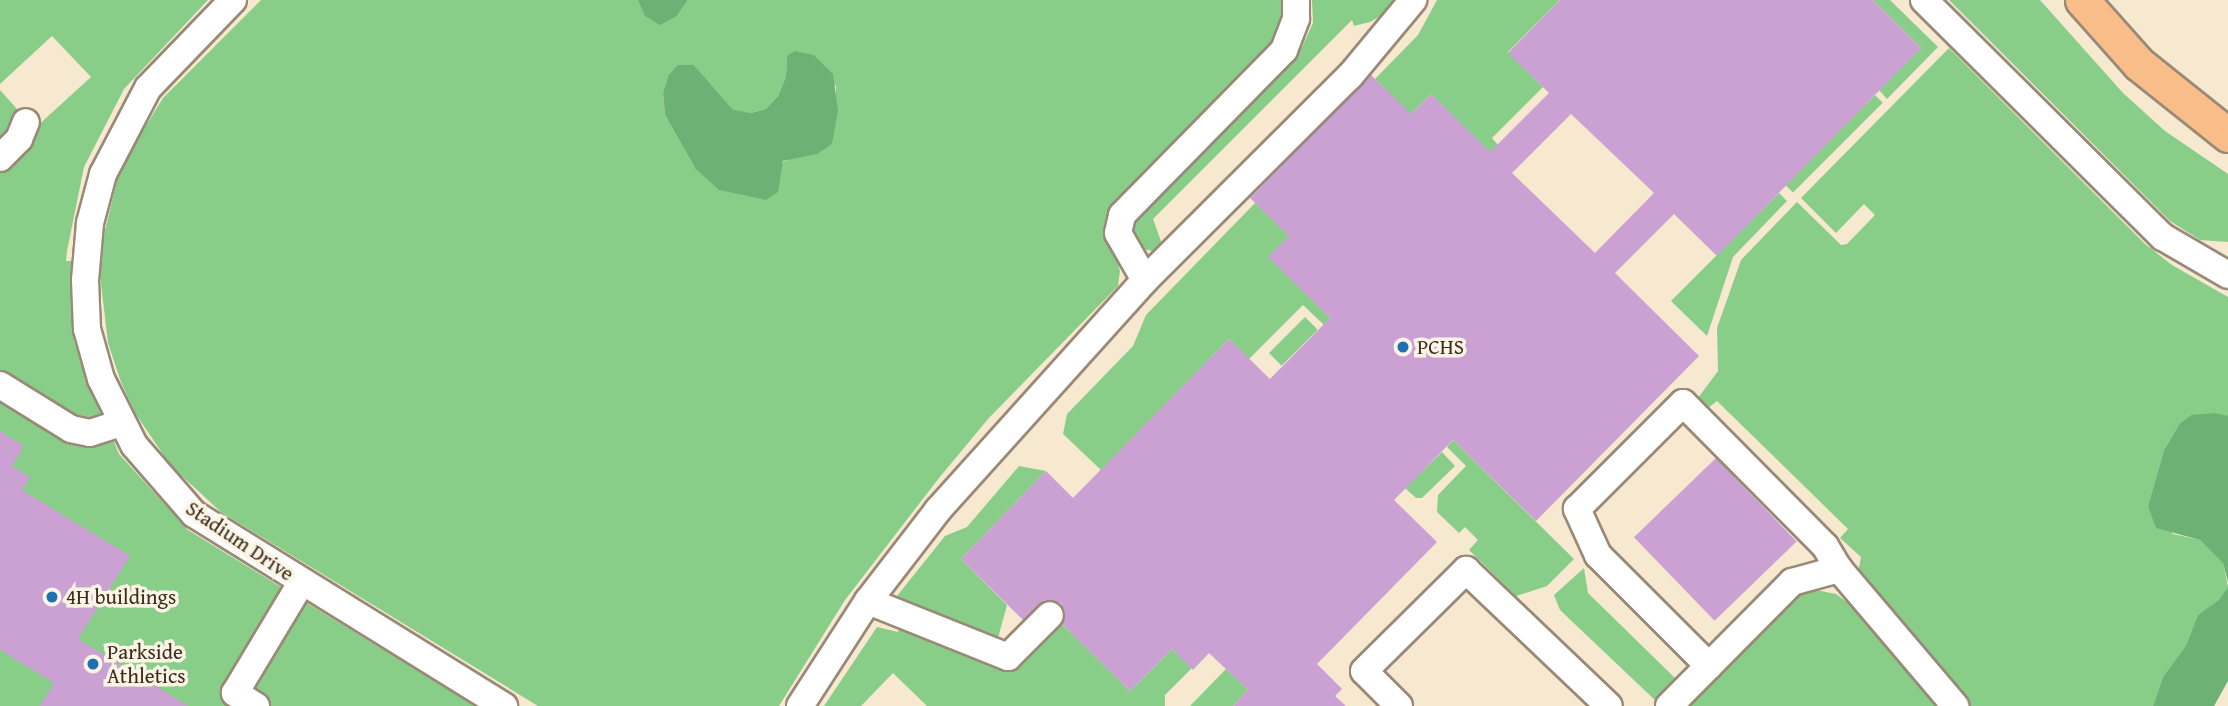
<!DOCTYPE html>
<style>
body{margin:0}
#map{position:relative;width:2228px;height:706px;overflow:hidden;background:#f7e8d0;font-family:"Gentium Book Plus",serif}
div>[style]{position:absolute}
.green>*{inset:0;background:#88ce89;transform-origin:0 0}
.forest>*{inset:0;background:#6eb175}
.building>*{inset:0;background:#cba0d2;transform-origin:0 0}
.roads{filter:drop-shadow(2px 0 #998977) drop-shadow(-2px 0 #998977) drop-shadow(0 2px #998977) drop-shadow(0 -2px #998977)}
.minor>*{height:26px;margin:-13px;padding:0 13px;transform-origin:13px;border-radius:13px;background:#fff}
.major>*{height:33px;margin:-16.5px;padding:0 16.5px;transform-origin:16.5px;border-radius:16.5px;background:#f8bd88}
.dots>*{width:19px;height:19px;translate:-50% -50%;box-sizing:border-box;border:4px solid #fcf5e5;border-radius:50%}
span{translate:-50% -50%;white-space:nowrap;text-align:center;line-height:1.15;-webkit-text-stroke:7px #fcf5e5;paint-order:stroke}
.poi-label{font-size:21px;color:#3b2a1e}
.left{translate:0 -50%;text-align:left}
.street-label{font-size:21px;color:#3b2a1e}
</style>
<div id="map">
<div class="green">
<div style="clip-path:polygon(0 0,208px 0,124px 89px,84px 167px,67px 251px,66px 261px,72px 261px,74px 341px,119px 454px,188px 530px,475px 706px,0 706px,0 170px,35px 128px,91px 77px,52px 36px,0 84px)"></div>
<div style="clip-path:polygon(evenodd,261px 0,638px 0,677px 16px,688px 0,1281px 0,1285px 17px,1284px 32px,1113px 248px,1120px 271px,1118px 286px,988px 419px,939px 478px,845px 600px,779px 706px,538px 706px,221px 512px,171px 466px,135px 413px,121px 382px,108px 343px,100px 275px,103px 239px,117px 180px,129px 153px,163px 98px,261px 0,787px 56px,836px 86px,832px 144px,783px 162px,780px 173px,695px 168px,665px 115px,663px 93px,668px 76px,694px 65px,733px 111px,751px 113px,766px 109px,778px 96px,786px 76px,787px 56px)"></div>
<div style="clip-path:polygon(1312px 0,1395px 0,1386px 13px,1370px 22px,1354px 26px,1352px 20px,1153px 219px,1162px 244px,1152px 251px,1139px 248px,1131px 241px,1134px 218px,1302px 47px,1313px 23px)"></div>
<div style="clip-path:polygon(1437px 0,1560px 0,1508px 52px,1543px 87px,1492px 138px,1498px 145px,1490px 153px,1431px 94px,1388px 137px,1387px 91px,1375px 79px,1418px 35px)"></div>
<div style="clip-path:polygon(1873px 0,1890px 0,1938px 47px,1887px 99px,1879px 90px,1921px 48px)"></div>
<div style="clip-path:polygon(1949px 0,2040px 0,2123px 93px,2165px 131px,2228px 174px,2228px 242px,2200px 240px,2170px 221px)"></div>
<div style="clip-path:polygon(1949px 48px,2145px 244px,2172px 265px,2228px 297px,2228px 416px,2191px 415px,2180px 423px,2164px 450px,2148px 506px,2173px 534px,2200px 540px,2223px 562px,2228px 587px,2219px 601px,2198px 615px,2187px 646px,2163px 677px,2153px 706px,1968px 706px,1858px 573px,1861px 557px,1840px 538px,1848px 529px,1717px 401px,1708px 408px,1698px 398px,1718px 371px,1717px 328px,1741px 260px,1797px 202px,1841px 245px,1847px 244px,1875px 215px,1864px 204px,1836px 233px,1801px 198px)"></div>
<div style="clip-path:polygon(0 90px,17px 109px,0 146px)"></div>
<div style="left:1875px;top:95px;width:11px;height:127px;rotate:45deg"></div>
<div style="clip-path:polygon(1779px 193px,1787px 201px,1733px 257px,1707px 336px,1671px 301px)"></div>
<div style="clip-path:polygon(1255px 203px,1267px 214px,1310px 215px,1269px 257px,1330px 318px,1324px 325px,1303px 305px,1249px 359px,1229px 339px,1101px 470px,1063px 434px,1067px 414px,1133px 346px,1146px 315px)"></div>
<div style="left:1305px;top:317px;width:18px;height:51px;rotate:45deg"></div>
<div style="clip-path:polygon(1453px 440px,1574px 559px,1547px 586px,1516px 596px,1469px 550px,1478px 540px,1465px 527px,1459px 533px,1437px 512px,1438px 495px,1466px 466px,1447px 447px)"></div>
<div style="clip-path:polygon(1442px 452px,1455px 466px,1422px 498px,1416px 498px,1405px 488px)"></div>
<div style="clip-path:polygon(1019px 466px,1046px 471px,961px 559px,1007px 605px,997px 642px,893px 601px,945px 536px,967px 527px)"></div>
<div style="clip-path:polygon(1584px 568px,1588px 593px,1678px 681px,1657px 702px,1560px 610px,1554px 595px)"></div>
<div style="clip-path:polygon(1816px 590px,1836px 594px,1859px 611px,1937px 706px,1683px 706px,1798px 594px)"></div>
<div style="clip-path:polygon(1060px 622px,1130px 691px,1172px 649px,1192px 668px,1165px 695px,1165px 706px,927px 706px,893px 673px,861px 706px,824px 706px,877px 627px,898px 632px,901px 625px,1012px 669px)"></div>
<div style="clip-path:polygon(1226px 669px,1248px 690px,1233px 706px,1190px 706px)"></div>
</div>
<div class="forest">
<div style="clip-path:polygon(638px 0,688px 0,677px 16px,660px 25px,645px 16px)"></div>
<div style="clip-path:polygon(795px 51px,814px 55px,833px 74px,838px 111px,832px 144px,817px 154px,783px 161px,778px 192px,766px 200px,719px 190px,695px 168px,665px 115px,663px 93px,668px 76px,678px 65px,694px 65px,733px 110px,751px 113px,766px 109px,778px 96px,786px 76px,787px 56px)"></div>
<div style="clip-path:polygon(2214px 413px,2228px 416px,2228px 582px,2223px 563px,2200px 540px,2156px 528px,2148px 506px,2164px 450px,2180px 423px,2191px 415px)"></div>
<div style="clip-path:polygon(2228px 587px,2228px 681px,2214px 706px,2153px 706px,2163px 677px,2186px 646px,2198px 615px,2219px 600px)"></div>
</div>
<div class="building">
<div style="clip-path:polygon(evenodd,1560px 0,1873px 0,1921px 48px,1717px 256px,1674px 214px,1615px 273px,1699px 356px,1536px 521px,1453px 440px,1394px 500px,1437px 542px,1317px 664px,1342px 689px,1335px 696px,1346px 706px,1233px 706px,1248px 690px,1209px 653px,1193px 670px,1172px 649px,1130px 691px,1062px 624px,1065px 612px,1061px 603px,1045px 600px,1023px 620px,961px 559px,1046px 471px,1073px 498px,1229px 339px,1270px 379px,1330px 318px,1268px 257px,1289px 236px,1250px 198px,1371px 75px,1411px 114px,1431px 94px,1490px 152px,1549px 93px,1508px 53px,1560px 0,1571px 114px,1654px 193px,1595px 253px,1512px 173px,1571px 114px)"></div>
<div style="clip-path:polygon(0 431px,24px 446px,12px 466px,30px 477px,22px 490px,130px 556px,78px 639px,188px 706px,40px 706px,54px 683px,0 650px)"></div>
<div style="left:1716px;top:458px;width:116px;height:114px;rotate:46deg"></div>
</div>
<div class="roads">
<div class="minor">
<div style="left:233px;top:0;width:122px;rotate:134deg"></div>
<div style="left:148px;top:88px;width:97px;rotate:117.6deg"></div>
<div style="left:103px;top:174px;width:51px;rotate:104.9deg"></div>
<div style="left:90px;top:223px;width:57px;rotate:95deg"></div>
<div style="left:85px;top:280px;width:49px;rotate:87.7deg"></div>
<div style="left:87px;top:329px;width:52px;rotate:74.4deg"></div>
<div style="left:101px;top:379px;width:74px;rotate:63.4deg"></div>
<div style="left:134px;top:445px;width:91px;rotate:49deg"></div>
<div style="left:194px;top:514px;width:365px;rotate:31.8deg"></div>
<div style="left:1924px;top:0;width:337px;rotate:44.8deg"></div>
<div style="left:2163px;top:237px;width:75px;rotate:30.3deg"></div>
<div style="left:0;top:158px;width:27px;rotate:-45deg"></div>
<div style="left:19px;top:139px;width:18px;rotate:-68deg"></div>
<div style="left:1145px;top:280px;width:54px;rotate:-119.9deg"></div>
<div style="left:1118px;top:233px;width:18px;rotate:-77deg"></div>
<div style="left:1122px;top:215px;width:231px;rotate:-45.5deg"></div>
<div style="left:1284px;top:50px;width:34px;rotate:-69deg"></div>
<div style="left:1296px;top:18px;width:18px;rotate:-90deg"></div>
<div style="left:0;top:385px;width:84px;rotate:31.8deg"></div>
<div style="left:71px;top:429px;width:19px;rotate:12deg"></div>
<div style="left:90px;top:433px;width:33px;rotate:-18deg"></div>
<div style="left:868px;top:601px;width:151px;rotate:21.8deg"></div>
<div style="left:1008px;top:657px;width:59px;rotate:-45deg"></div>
<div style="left:1709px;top:666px;width:157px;rotate:-135deg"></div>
<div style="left:1598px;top:555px;width:51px;rotate:-114.5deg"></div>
<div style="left:1577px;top:509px;width:150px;rotate:-45deg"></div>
<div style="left:1683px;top:403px;width:202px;rotate:45.2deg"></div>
<div style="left:1825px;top:546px;width:27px;rotate:59deg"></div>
<div style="left:1839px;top:569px;width:180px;rotate:49.7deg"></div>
<div style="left:256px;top:706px;width:25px;rotate:-148deg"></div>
<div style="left:235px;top:693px;width:128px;rotate:-59deg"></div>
<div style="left:800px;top:706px;width:125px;rotate:-57.1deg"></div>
<div style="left:868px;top:601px;width:115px;rotate:-52.4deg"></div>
<div style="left:938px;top:510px;width:309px;rotate:-48deg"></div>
<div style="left:1145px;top:280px;width:289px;rotate:-44.9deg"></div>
<div style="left:1350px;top:76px;width:99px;rotate:-50.3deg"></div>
<div style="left:1399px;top:706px;width:49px;rotate:-135deg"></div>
<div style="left:1364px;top:671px;width:144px;rotate:-44.7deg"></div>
<div style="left:1466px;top:570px;width:197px;rotate:43.6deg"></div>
<div style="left:1669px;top:706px;width:175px;rotate:-45.2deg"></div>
<div style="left:1792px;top:582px;width:49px;rotate:-15.5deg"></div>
</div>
<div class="major">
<div style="left:2082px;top:0;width:86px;rotate:48.3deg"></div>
<div style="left:2139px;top:64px;width:114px;rotate:38.6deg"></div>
</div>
</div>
<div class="dots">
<div style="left:1403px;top:347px;background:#1f6fb2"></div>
<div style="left:52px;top:597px;background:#1f6fb2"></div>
<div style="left:93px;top:664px;background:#1f6fb2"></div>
</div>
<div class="poi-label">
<span class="left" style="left:1417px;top:347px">PCHS</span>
<span class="left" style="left:66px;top:597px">4H buildings</span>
<span class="left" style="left:107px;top:664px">Parkside<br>Athletics</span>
</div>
<div class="street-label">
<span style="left:240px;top:541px;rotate:34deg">Stadium Drive</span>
</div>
</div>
